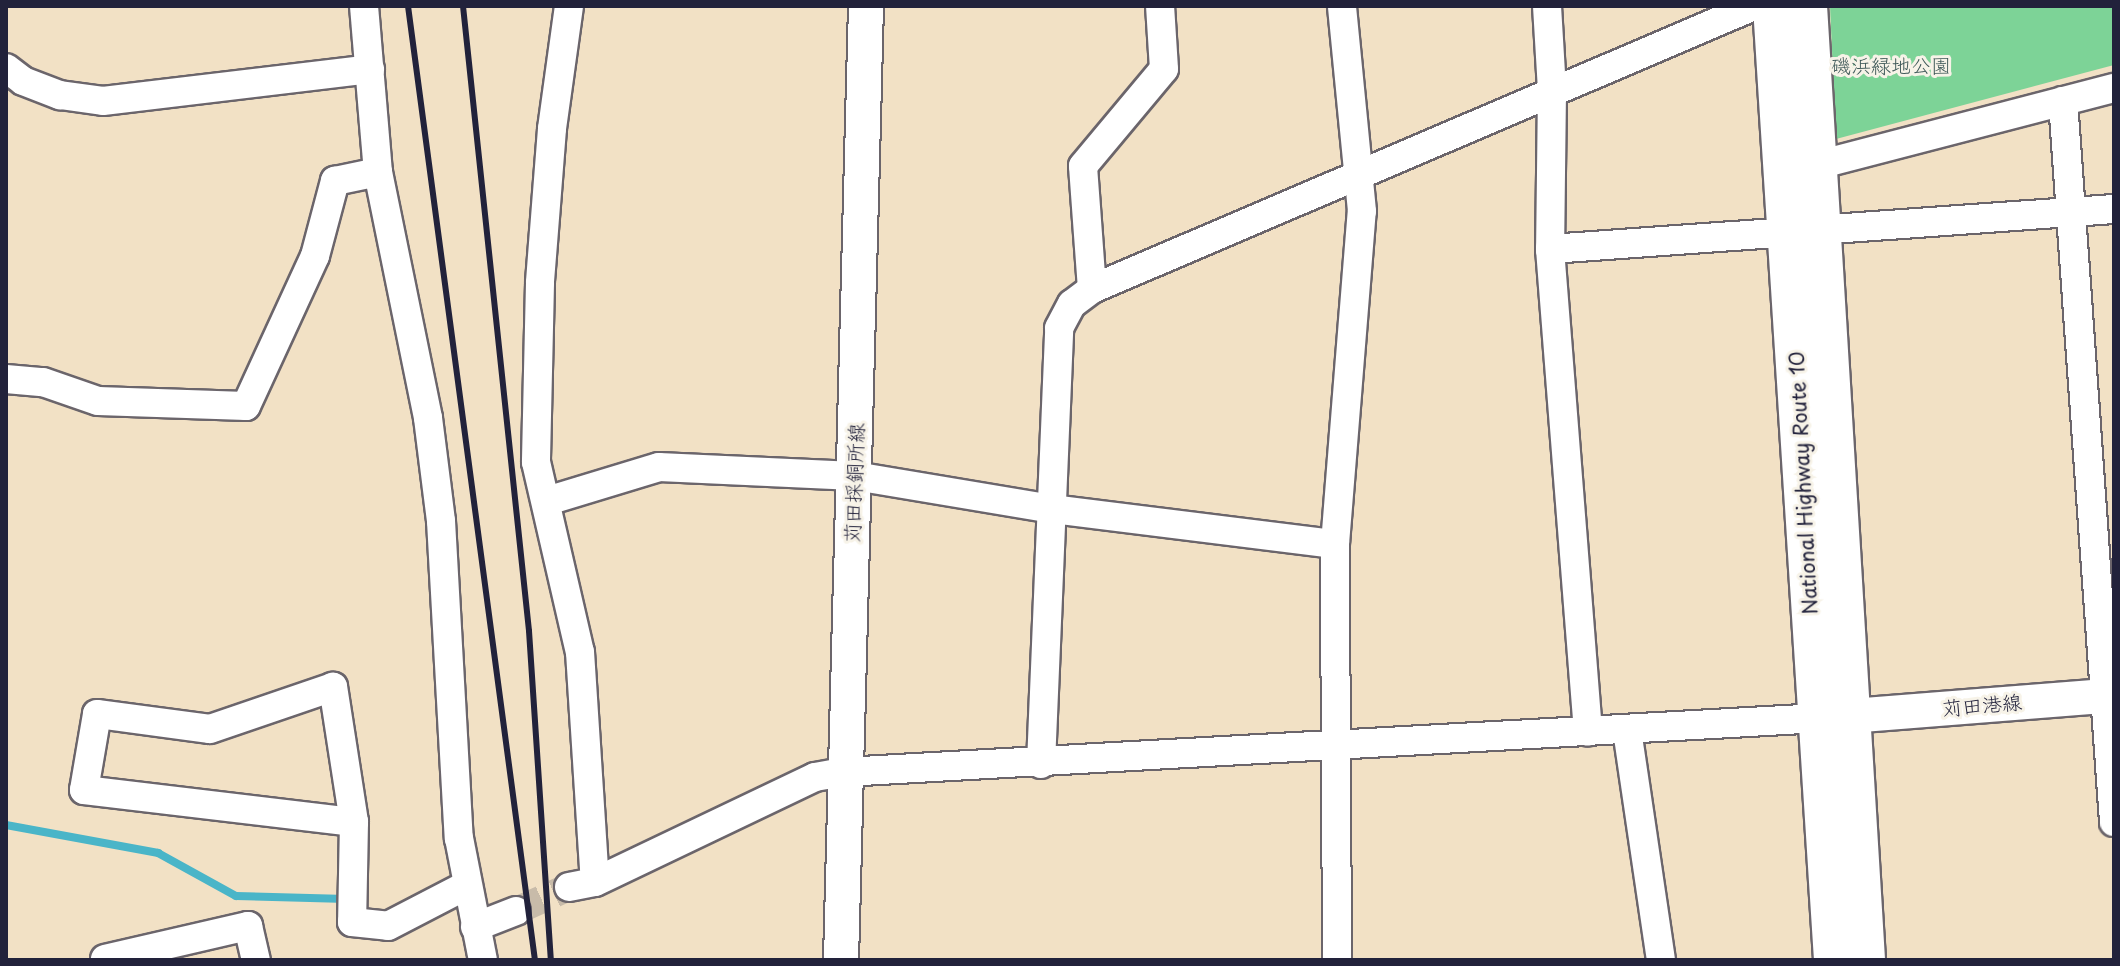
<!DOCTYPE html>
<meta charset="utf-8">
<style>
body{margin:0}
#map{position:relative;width:2120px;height:966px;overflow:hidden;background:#f2e1c5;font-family:"Playpen Sans","Klee One",sans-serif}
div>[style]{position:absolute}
.green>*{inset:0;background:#7dd397}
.stream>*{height:8px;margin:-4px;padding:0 4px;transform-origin:4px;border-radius:4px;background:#4ab5c8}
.minor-tunnel>*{height:28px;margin-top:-14px;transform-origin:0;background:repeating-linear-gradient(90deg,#c8bba9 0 28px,transparent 0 42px)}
.roads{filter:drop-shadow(2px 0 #6b656b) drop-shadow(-2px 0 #6b656b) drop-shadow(0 2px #6b656b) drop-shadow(0 -2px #6b656b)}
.minor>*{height:28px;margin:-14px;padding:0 14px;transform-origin:14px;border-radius:14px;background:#fff}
.major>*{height:34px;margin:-17px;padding:0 17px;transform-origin:17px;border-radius:17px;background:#fff}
.highway>*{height:40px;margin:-20px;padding:0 20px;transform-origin:20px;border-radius:20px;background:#fff}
.rail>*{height:6px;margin:-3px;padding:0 3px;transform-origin:3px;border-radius:3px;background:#22223b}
span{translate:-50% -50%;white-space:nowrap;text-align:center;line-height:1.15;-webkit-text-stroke:6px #f7f3e8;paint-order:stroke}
.park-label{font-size:20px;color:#3d5757}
.street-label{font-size:20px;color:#22223b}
.frame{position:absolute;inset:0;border:8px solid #22223b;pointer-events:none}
</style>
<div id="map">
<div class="green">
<div style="clip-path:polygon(1830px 6px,2114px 6px,2114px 65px,1836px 139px)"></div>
</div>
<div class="stream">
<div style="left:6px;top:825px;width:155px;rotate:10.4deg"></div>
<div style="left:158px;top:853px;width:89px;rotate:28.9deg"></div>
<div style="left:236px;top:896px;width:111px;rotate:1.5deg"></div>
</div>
<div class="minor-tunnel">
<div style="left:516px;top:911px;width:58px;rotate:-24.4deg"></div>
</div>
<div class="roads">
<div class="minor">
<div style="left:364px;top:6px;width:167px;rotate:85.2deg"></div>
<div style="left:378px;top:172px;width:251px;rotate:78.5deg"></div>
<div style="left:428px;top:418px;width:104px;rotate:82.8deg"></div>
<div style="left:441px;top:521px;width:318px;rotate:86.8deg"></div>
<div style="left:459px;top:838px;width:124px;rotate:78.9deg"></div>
<div style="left:569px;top:6px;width:124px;rotate:97.9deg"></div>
<div style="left:552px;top:129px;width:154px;rotate:94.5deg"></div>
<div style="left:540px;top:283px;width:179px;rotate:91.3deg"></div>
<div style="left:536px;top:462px;width:195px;rotate:77deg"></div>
<div style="left:580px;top:652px;width:230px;rotate:86.3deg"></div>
<div style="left:1547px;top:6px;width:85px;rotate:86.6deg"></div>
<div style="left:1552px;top:91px;width:158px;rotate:90.7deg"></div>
<div style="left:1550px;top:249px;width:484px;rotate:85.5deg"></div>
<div style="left:6px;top:68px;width:21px;rotate:37deg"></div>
<div style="left:23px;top:81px;width:40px;rotate:21deg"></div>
<div style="left:60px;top:95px;width:43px;rotate:7.9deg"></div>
<div style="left:103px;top:101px;width:269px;rotate:-6.8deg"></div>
<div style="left:2063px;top:101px;width:723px;rotate:85.95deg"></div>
<div style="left:1814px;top:166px;width:310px;rotate:-14.6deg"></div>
<div style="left:1550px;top:249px;width:565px;rotate:-4.06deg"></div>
<div style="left:1092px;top:289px;width:123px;rotate:-94.2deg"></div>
<div style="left:1083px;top:166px;width:126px;rotate:-50.1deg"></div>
<div style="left:1164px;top:69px;width:63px;rotate:-93.6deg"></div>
<div style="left:6px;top:379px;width:37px;rotate:5deg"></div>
<div style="left:43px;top:382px;width:58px;rotate:19.1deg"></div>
<div style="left:98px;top:401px;width:148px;rotate:1.9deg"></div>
<div style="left:246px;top:406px;width:165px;rotate:-65.3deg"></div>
<div style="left:315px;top:256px;width:78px;rotate:-75.1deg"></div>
<div style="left:335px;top:181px;width:44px;rotate:-11.8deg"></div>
<div style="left:547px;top:501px;width:117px;rotate:-16.9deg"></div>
<div style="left:659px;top:467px;width:196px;rotate:2.6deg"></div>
<div style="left:855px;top:476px;width:201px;rotate:9.5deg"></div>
<div style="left:1053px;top:509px;width:284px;rotate:7.1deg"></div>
<div style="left:1627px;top:730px;width:232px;rotate:81.6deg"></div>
<div style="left:1041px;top:764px;width:436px;rotate:-87.6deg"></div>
<div style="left:1059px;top:328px;width:27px;rotate:-62deg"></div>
<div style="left:1072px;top:304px;width:25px;rotate:-37deg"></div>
<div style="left:1092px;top:289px;width:720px;rotate:-23.15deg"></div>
<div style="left:354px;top:822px;width:137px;rotate:-98.8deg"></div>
<div style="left:333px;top:687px;width:130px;rotate:161.1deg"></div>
<div style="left:210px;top:729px;width:114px;rotate:-172.4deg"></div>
<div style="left:97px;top:714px;width:77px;rotate:99.7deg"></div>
<div style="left:84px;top:790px;width:272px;rotate:6.8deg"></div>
<div style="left:354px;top:822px;width:100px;rotate:91.1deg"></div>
<div style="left:352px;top:922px;width:36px;rotate:6deg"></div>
<div style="left:388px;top:926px;width:89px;rotate:-27.4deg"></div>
<div style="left:569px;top:887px;width:26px;rotate:-11deg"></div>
<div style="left:595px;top:882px;width:244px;rotate:-25.5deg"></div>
<div style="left:815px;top:777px;width:28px;rotate:-10deg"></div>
<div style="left:843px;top:772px;width:997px;rotate:-3.16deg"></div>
<div style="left:475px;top:927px;width:44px;rotate:-21.3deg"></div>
<div style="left:105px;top:959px;width:147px;rotate:-13deg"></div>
<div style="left:248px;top:926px;width:35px;rotate:77deg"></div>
<div style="left:1337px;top:960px;width:416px;rotate:-90.3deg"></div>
<div style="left:1335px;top:544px;width:334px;rotate:-85.4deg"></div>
<div style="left:1362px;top:211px;width:206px;rotate:-95.6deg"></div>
</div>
<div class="major">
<div style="left:1850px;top:716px;width:265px;rotate:-4.5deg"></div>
<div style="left:841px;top:960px;width:954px;rotate:-88.5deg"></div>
</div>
<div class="highway">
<div style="left:1773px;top:6px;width:956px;rotate:86.34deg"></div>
<div style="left:1807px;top:6px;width:956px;rotate:86.52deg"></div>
</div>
</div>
<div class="rail">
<div style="left:408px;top:6px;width:962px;rotate:82.42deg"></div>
<div style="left:463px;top:6px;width:628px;rotate:83.97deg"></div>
<div style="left:529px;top:631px;width:330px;rotate:86.2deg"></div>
</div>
<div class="park-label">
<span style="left:1891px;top:65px">磯浜緑地公園</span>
</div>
<div class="street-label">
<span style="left:854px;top:483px;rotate:-88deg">苅田採銅所線</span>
<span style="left:1803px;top:483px;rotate:-93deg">National Highway Route 10</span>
<span style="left:1982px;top:705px;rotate:-5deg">苅田港線</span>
</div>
<div class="frame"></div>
</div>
